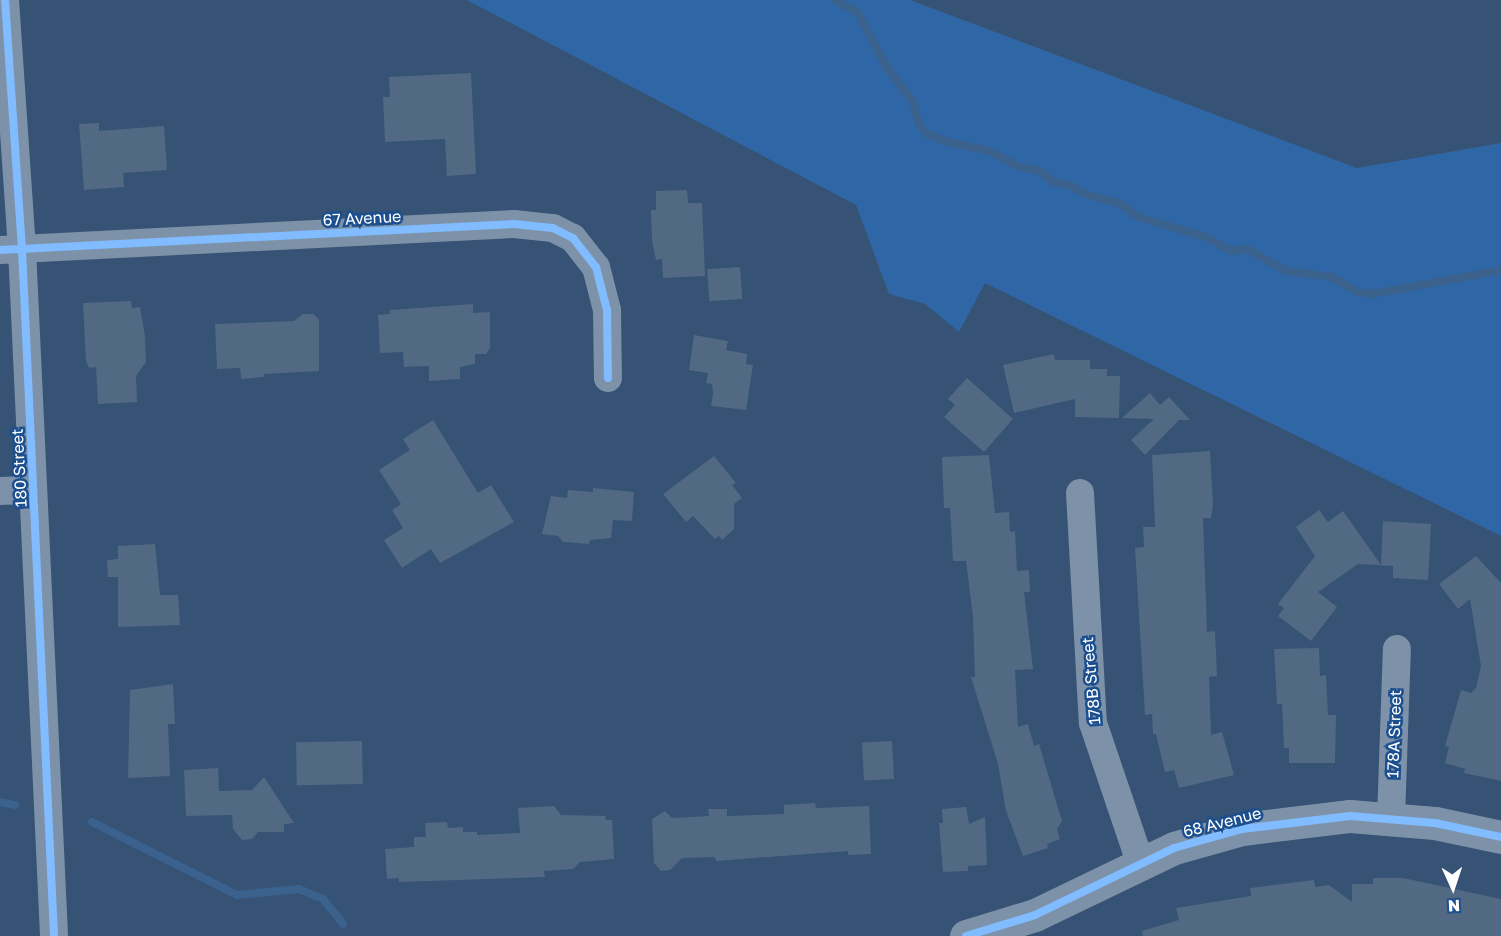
<!DOCTYPE html>
<style>
body{margin:0}
#map{position:relative;width:1501px;height:936px;overflow:hidden;background:#365274;font-family:"Golos Text",sans-serif}
div>[style]{position:absolute}
.green>*{inset:0;background:#2f66a5}
.stream>*{height:8px;margin:-4px;padding:0 4px;transform-origin:4px;border-radius:4px;background:#3b618d}
.building>*{inset:0;background:#526984;transform-origin:0 0}
.minor>*{height:28px;margin:-14px;padding:0 14px;transform-origin:14px;border-radius:14px;background:#7d92a8}
.tertiary>*{height:33px;margin:-16.5px;padding:0 16.5px;transform-origin:16.5px;border-radius:16.5px;background:#7d92a8}
.cycleway>*{height:8px;margin:-4px;padding:0 4px;transform-origin:4px;border-radius:4px;background:#80bcff}
span{translate:-50% -50%;white-space:nowrap;text-align:center;line-height:1.15;-webkit-text-stroke:5px #1b4f8f;paint-order:stroke}
.street-label{font-size:16px;color:#fff}
.north{position:absolute;left:1423px;top:858px;width:60px;height:60px;-webkit-text-stroke:4px #1b4f8f;paint-order:stroke;rotate:177deg;font-size:16px;font-weight:700;line-height:24px;text-align:center;color:#fff}
.north::after{content:'';display:block;margin:auto;width:21px;height:27px;background:#fff;clip-path:polygon(50% 0,100% 100%,50% 72%,0 100%)}
</style>
<div id="map">
<div class="green">
<div style="clip-path:polygon(467px 0,910px 0,1357px 168px,1501px 143px,1501px 536px,985px 283px,959px 332px,925px 304px,889px 294px,856px 205px)"></div>
</div>
<div class="stream">
<div style="left:835px;top:0;width:26px;rotate:29deg"></div>
<div style="left:858px;top:13px;width:60px;rotate:62.2deg"></div>
<div style="left:886px;top:66px;width:45px;rotate:53.1deg"></div>
<div style="left:913px;top:102px;width:23px;rotate:75deg"></div>
<div style="left:919px;top:124px;width:13px;rotate:51deg"></div>
<div style="left:927px;top:134px;width:22px;rotate:21deg"></div>
<div style="left:948px;top:142px;width:42px;rotate:12.4deg"></div>
<div style="left:989px;top:151px;width:34px;rotate:28deg"></div>
<div style="left:1019px;top:167px;width:19px;rotate:9deg"></div>
<div style="left:1038px;top:170px;width:21px;rotate:37deg"></div>
<div style="left:1055px;top:183px;width:15px;rotate:8deg"></div>
<div style="left:1070px;top:185px;width:17px;rotate:31deg"></div>
<div style="left:1085px;top:194px;width:35px;rotate:15deg"></div>
<div style="left:1119px;top:203px;width:24px;rotate:36deg"></div>
<div style="left:1138px;top:217px;width:71px;rotate:16.4deg"></div>
<div style="left:1206px;top:237px;width:29px;rotate:29deg"></div>
<div style="left:1231px;top:251px;width:16px;rotate:-7deg"></div>
<div style="left:1247px;top:249px;width:45px;rotate:29.4deg"></div>
<div style="left:1286px;top:271px;width:46px;rotate:7.4deg"></div>
<div style="left:1332px;top:277px;width:30px;rotate:30deg"></div>
<div style="left:1358px;top:292px;width:14px;rotate:8deg"></div>
<div style="left:1372px;top:294px;width:131px;rotate:-10.5deg"></div>
<div style="left:0;top:802px;width:16px;rotate:11deg"></div>
<div style="left:92px;top:822px;width:162px;rotate:26.7deg"></div>
<div style="left:237px;top:895px;width:62px;rotate:-5.5deg"></div>
<div style="left:299px;top:889px;width:26px;rotate:23deg"></div>
<div style="left:323px;top:899px;width:32px;rotate:51deg"></div>
</div>
<div class="building">
<div style="clip-path:polygon(471px 73px,476px 174px,447px 176px,445px 139px,385px 142px,383px 97px,390px 97px,389px 77px)"></div>
<div style="clip-path:polygon(99px 123px,99px 131px,164px 126px,167px 170px,123px 173px,124px 187px,84px 190px,79px 124px)"></div>
<div style="clip-path:polygon(687px 190px,688px 203px,702px 203px,705px 276px,663px 278px,662px 259px,656px 260px,652px 241px,651px 210px,656px 210px,656px 191px)"></div>
<div style="left:740px;top:267px;width:32px;height:33px;rotate:86deg"></div>
<div style="clip-path:polygon(131px 301px,132px 308px,140px 307px,145px 336px,146px 362px,136px 376px,137px 402px,98px 404px,96px 367px,89px 368px,86px 361px,83px 303px)"></div>
<div style="clip-path:polygon(473px 304px,473px 313px,490px 312px,490px 348px,486px 354px,475px 354px,475px 364px,460px 367px,460px 379px,429px 381px,429px 366px,404px 367px,403px 352px,380px 353px,378px 315px,390px 314px,390px 310px)"></div>
<div style="clip-path:polygon(303px 314px,313px 314px,319px 319px,319px 371px,264px 374px,264px 377px,241px 379px,240px 368px,217px 369px,215px 324px,294px 321px)"></div>
<div style="clip-path:polygon(694px 335px,728px 341px,726px 350px,747px 354px,746px 364px,753px 365px,746px 410px,711px 406px,713px 394px,712px 384px,706px 383px,708px 373px,689px 370px)"></div>
<div style="clip-path:polygon(1054px 354px,1055px 360px,1090px 360px,1090px 369px,1107px 369px,1107px 376px,1120px 376px,1119px 418px,1075px 417px,1075px 399px,1014px 413px,1003px 365px)"></div>
<div style="clip-path:polygon(967px 378px,1013px 419px,984px 452px,944px 417px,955px 405px,948px 399px)"></div>
<div style="clip-path:polygon(1150px 393px,1160px 405px,1169px 397px,1190px 420px,1179px 420px,1145px 455px,1131px 440px,1154px 419px,1122px 418px)"></div>
<div style="clip-path:polygon(433px 420px,478px 493px,491px 485px,514px 522px,440px 563px,431px 549px,402px 568px,384px 540px,403px 528px,392px 510px,401px 504px,379px 470px,410px 450px,403px 439px)"></div>
<div style="clip-path:polygon(1210px 451px,1213px 506px,1211px 518px,1203px 518px,1207px 632px,1215px 631px,1217px 676px,1209px 677px,1211px 735px,1222px 732px,1234px 775px,1179px 788px,1174px 770px,1165px 772px,1156px 734px,1153px 734px,1152px 714px,1145px 715px,1135px 548px,1144px 547px,1143px 527px,1155px 527px,1152px 455px)"></div>
<div style="clip-path:polygon(989px 455px,995px 513px,1009px 512px,1010px 532px,1015px 531px,1017px 571px,1029px 570px,1030px 592px,1024px 592px,1033px 669px,1015px 670px,1018px 727px,1028px 724px,1034px 746px,1039px 744px,1062px 821px,1057px 829px,1060px 839px,1047px 844px,1048px 848px,1023px 856px,1006px 811px,998px 764px,971px 677px,975px 677px,973px 617px,966px 561px,953px 561px,950px 508px,944px 508px,942px 457px)"></div>
<div style="clip-path:polygon(714px 456px,736px 483px,732px 485px,742px 498px,734px 504px,734px 529px,722px 540px,719px 536px,715px 539px,693px 516px,686px 522px,663px 494px)"></div>
<div style="clip-path:polygon(593px 488px,634px 492px,632px 521px,613px 520px,611px 538px,590px 540px,589px 544px,563px 542px,558px 536px,542px 534px,551px 496px,567px 498px,568px 490px,593px 492px)"></div>
<div style="clip-path:polygon(1319px 510px,1328px 522px,1343px 511px,1381px 565px,1383px 521px,1431px 524px,1428px 580px,1393px 578px,1393px 566px,1358px 564px,1318px 592px,1337px 607px,1311px 641px,1278px 616px,1284px 608px,1278px 604px,1315px 556px,1296px 527px)"></div>
<div style="clip-path:polygon(155px 544px,160px 595px,178px 595px,180px 625px,118px 627px,118px 577px,108px 577px,107px 560px,118px 559px,118px 546px)"></div>
<div style="clip-path:polygon(1476px 556px,1501px 583px,1501px 781px,1464px 773px,1465px 769px,1445px 763px,1449px 747px,1445px 746px,1461px 690px,1471px 693px,1476px 688px,1481px 666px,1470px 599px,1458px 609px,1439px 584px)"></div>
<div style="clip-path:polygon(1319px 648px,1320px 676px,1326px 675px,1328px 715px,1336px 715px,1335px 763px,1289px 763px,1289px 748px,1284px 748px,1282px 704px,1277px 704px,1274px 649px)"></div>
<div style="clip-path:polygon(173px 684px,175px 724px,168px 724px,170px 776px,128px 778px,130px 690px)"></div>
<div style="left:362px;top:741px;width:43px;height:66px;rotate:89deg"></div>
<div style="left:892px;top:741px;width:38px;height:30px;rotate:87deg"></div>
<div style="clip-path:polygon(218px 768px,219px 791px,252px 790px,264px 777px,294px 823px,284px 824px,284px 832px,258px 832px,252px 839px,242px 840px,233px 829px,232px 815px,186px 816px,184px 770px)"></div>
<div style="clip-path:polygon(815px 803px,816px 808px,869px 806px,871px 854px,848px 855px,848px 851px,716px 861px,715px 857px,682px 858px,670px 870px,661px 871px,654px 863px,652px 819px,665px 811px,672px 818px,709px 816px,708px 809px,727px 809px,727px 816px,784px 814px,784px 805px)"></div>
<div style="clip-path:polygon(554px 806px,561px 815px,605px 816px,606px 820px,612px 820px,614px 859px,580px 862px,573px 869px,544px 871px,545px 877px,399px 882px,399px 878px,387px 879px,385px 849px,414px 847px,414px 837px,426px 837px,425px 823px,447px 822px,448px 828px,463px 827px,463px 832px,477px 832px,477px 835px,520px 833px,518px 808px)"></div>
<div style="clip-path:polygon(966px 807px,969px 824px,985px 817px,987px 865px,968px 866px,968px 871px,943px 872px,939px 823px,943px 823px,942px 809px)"></div>
<div style="clip-path:polygon(1373px 878px,1403px 878px,1501px 899px,1501px 936px,1143px 936px,1142px 931px,1179px 920px,1176px 908px,1251px 896px,1250px 888px,1314px 880px,1315px 887px,1329px 885px,1352px 902px,1352px 884px,1373px 884px)"></div>
</div>
<div class="minor">
<div style="left:5px;top:0;width:250px;rotate:86.1deg"></div>
<div style="left:22px;top:249px;width:688px;rotate:87.33deg"></div>
<div style="left:0;top:250px;width:515px;rotate:-2.9deg"></div>
<div style="left:514px;top:224px;width:39px;rotate:6deg"></div>
<div style="left:553px;top:228px;width:22px;rotate:27deg"></div>
<div style="left:573px;top:238px;width:37px;rotate:52deg"></div>
<div style="left:596px;top:267px;width:44px;rotate:75.7deg"></div>
<div style="left:607px;top:310px;width:68px;rotate:89.2deg"></div>
<div style="left:0;top:491px;width:33px;rotate:-2deg"></div>
<div style="left:1080px;top:493px;width:230px;rotate:86.8deg"></div>
<div style="left:1093px;top:723px;width:147px;rotate:71.3deg"></div>
<div style="left:1391px;top:818px;width:169px;rotate:-88deg"></div>
</div>
<div class="tertiary">
<div style="left:966px;top:936px;width:72px;rotate:-16.9deg"></div>
<div style="left:1035px;top:915px;width:154px;rotate:-25.7deg"></div>
<div style="left:1174px;top:848px;width:71px;rotate:-15.6deg"></div>
<div style="left:1242px;top:829px;width:109px;rotate:-6.9deg"></div>
<div style="left:1350px;top:816px;width:85px;rotate:4.7deg"></div>
<div style="left:1435px;top:823px;width:67px;rotate:12deg"></div>
</div>
<div class="cycleway">
<div style="left:5px;top:0;width:250px;rotate:86.1deg"></div>
<div style="left:22px;top:249px;width:688px;rotate:87.33deg"></div>
<div style="left:0;top:250px;width:515px;rotate:-2.9deg"></div>
<div style="left:514px;top:224px;width:39px;rotate:6deg"></div>
<div style="left:553px;top:228px;width:22px;rotate:27deg"></div>
<div style="left:573px;top:238px;width:37px;rotate:52deg"></div>
<div style="left:596px;top:267px;width:44px;rotate:75.7deg"></div>
<div style="left:607px;top:310px;width:68px;rotate:89.2deg"></div>
<div style="left:966px;top:936px;width:72px;rotate:-16.9deg"></div>
<div style="left:1035px;top:915px;width:154px;rotate:-25.7deg"></div>
<div style="left:1174px;top:848px;width:71px;rotate:-15.6deg"></div>
<div style="left:1242px;top:829px;width:109px;rotate:-6.9deg"></div>
<div style="left:1350px;top:816px;width:85px;rotate:4.7deg"></div>
<div style="left:1435px;top:823px;width:67px;rotate:12deg"></div>
</div>
<div class="street-label">
<span style="left:362px;top:218px;rotate:-3deg">67 Avenue</span>
<span style="left:19px;top:468px;rotate:-93deg">180 Street</span>
<span style="left:1091px;top:681px;rotate:-95deg">178B Street</span>
<span style="left:1394px;top:734px;rotate:-88deg">178A Street</span>
<span style="left:1222px;top:822px;rotate:-14deg">68 Avenue</span>
</div>
<div class="north">N</div>
</div>
